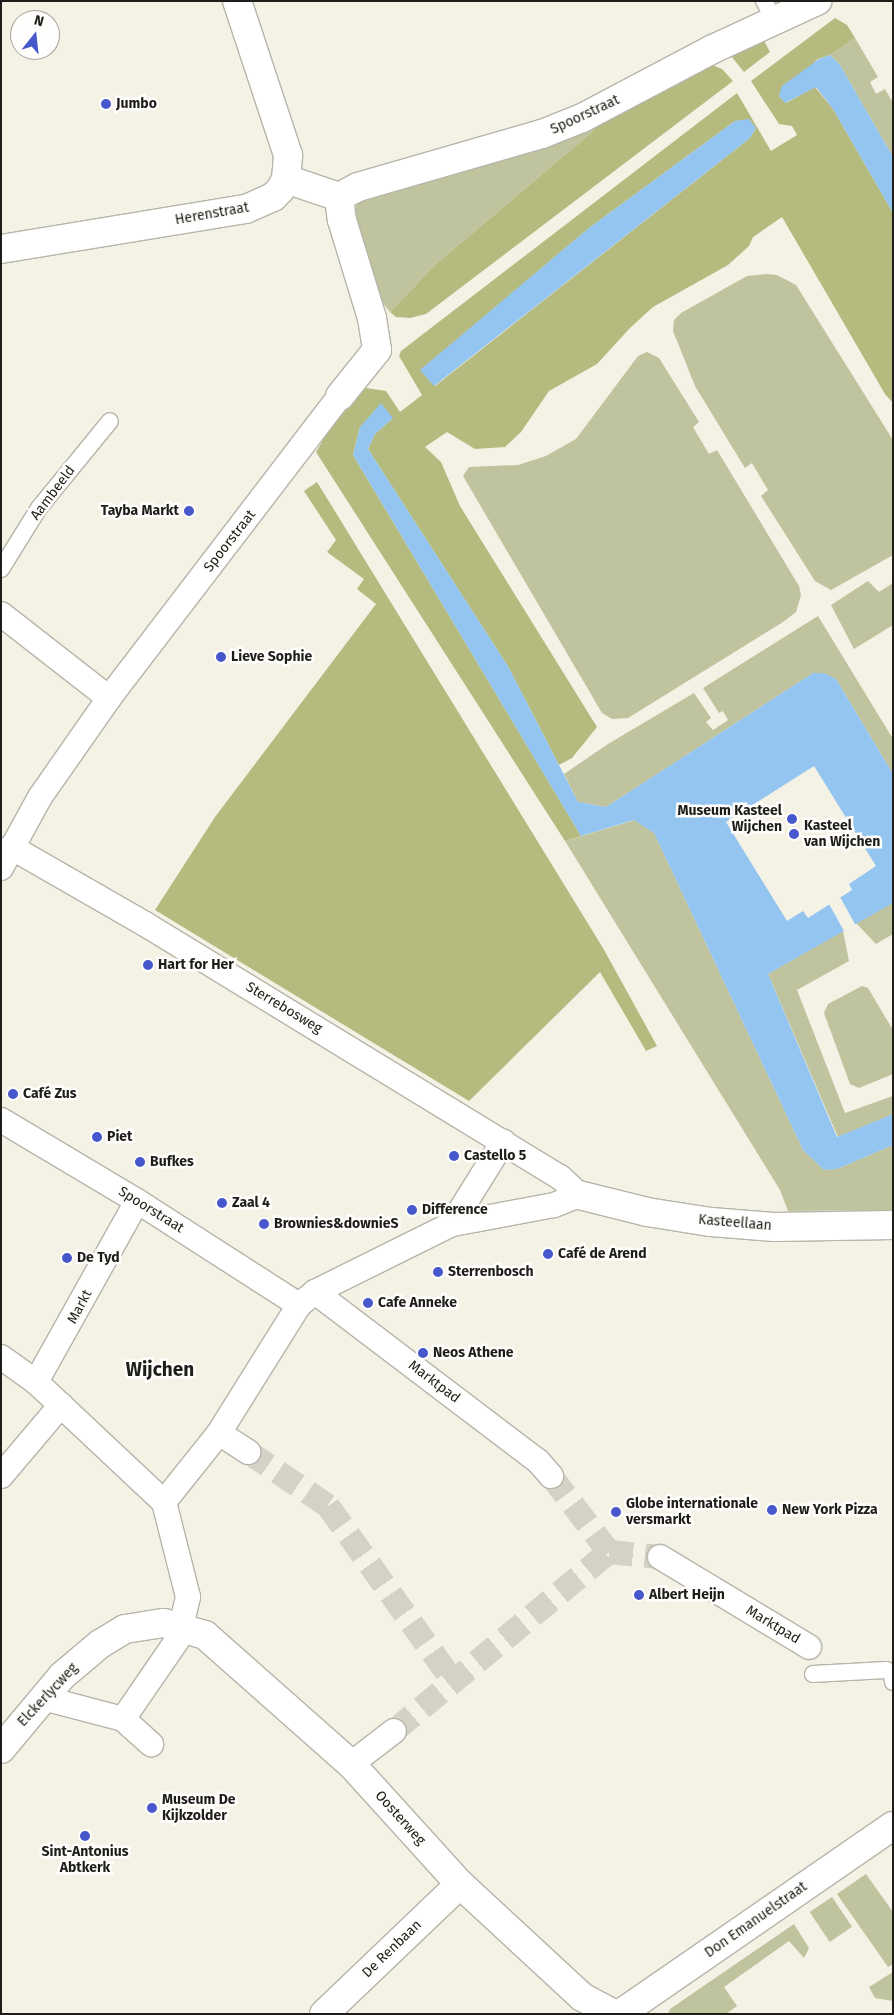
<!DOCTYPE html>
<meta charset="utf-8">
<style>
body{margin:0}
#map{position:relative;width:894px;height:2015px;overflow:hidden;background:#f4f1e5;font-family:"Fira Sans",sans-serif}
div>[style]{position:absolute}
.green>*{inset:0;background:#bfc39e;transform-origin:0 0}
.forest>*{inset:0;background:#b5bb7f}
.water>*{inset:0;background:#94c5f0}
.pier>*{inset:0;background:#f4f1e5;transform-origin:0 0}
.pedestrian-tunnel>*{height:24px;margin-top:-12px;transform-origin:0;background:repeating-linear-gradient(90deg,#d4d1c6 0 24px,transparent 0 36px)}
.roads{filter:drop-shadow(1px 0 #b7b4a9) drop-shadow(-1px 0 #b7b4a9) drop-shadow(0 1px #b7b4a9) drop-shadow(0 -1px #b7b4a9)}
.service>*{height:16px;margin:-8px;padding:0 8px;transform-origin:8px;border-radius:8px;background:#fff}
.pedestrian>*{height:24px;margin:-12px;padding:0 12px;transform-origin:12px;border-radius:12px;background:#fff}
.minor>*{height:28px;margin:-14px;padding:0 14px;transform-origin:14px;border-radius:14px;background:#fff}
.dots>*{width:14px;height:14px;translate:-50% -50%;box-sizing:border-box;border:2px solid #fffefc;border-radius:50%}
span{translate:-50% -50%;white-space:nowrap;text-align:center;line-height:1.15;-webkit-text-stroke:5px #fffefc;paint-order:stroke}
.poi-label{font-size:14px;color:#1e1d19;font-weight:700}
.left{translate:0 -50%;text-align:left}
.right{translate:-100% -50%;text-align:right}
.street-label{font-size:14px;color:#1e1d19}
.district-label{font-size:19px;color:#1e1d19;font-weight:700}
.frame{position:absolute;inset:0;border:2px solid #1e1d19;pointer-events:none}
.north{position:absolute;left:10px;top:10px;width:50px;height:50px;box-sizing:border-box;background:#fffefc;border:1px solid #a5a4a1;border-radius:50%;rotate:16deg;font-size:14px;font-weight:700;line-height:20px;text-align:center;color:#1e1d19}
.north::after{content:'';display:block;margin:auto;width:18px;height:22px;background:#4757cc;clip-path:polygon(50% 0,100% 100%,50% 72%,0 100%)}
</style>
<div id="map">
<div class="green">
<div style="clip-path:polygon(855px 38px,878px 77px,870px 82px,876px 94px,885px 89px,893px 103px,893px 157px,840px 65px,830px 55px)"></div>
<div style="clip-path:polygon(598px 124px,592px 132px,435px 265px,390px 312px,381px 301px,352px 214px,358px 203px,512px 157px)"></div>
<div style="clip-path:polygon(766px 274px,777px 275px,796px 285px,893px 440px,893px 555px,831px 590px,815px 581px,761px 496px,768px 490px,752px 463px,745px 468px,695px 386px,673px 331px,674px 320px,681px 313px,747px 276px)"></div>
<div style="clip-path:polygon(647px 352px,659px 358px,699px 422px,693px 427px,709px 454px,717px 450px,799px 586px,801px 595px,796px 612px,783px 622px,628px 718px,612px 719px,602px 713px,463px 476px,469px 467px,518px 465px,546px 456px,576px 439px,638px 356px)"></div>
<div style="clip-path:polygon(868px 581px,879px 592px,893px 583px,893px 625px,854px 649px,831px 605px)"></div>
<div style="clip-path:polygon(818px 616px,893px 739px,893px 774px,836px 679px,813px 673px,606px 807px,578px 802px,564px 774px,608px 744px,694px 693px,711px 718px,706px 722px,713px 730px,728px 720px,723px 711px,719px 713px,703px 688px)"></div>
<div style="clip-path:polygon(635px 820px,654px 833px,803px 1150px,824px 1170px,837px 1169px,893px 1145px,893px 1210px,788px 1211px,780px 1190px,565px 841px)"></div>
<div style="clip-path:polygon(893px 903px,893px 934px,876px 944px,856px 923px)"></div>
<div style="clip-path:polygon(843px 931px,849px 961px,797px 990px,845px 1113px,893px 1096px,893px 1114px,838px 1137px,768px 974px)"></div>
<div style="clip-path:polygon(862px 986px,868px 988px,893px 1030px,893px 1074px,859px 1088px,850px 1084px,824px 1013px,828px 1004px)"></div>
<div style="clip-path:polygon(866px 1874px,893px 1912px,893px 1964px,888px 1967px,837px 1894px)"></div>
<div style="left:832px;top:1897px;width:36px;height:27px;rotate:56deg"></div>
<div style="clip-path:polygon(794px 1924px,809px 1948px,804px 1958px,789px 1941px,724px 1987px,737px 2006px,726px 2014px,668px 2014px,670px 2009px)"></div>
<div style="clip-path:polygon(893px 1972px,893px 2001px,875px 1998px,869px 1987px)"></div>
</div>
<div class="forest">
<div style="clip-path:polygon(evenodd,835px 18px,847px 25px,855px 38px,830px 55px,818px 59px,779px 96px,786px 103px,815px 87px,833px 109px,893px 213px,893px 403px,885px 394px,782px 217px,753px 237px,749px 246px,728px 265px,653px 307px,630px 328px,597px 364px,549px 391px,521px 432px,505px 447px,475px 449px,447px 432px,425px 447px,441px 462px,460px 506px,597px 727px,572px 758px,559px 765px,509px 668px,368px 449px,375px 434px,393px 418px,360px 427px,353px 455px,581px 836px,565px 841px,316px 452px,330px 428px,366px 388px,386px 391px,400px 412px,422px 395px,399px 356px,401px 351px,737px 93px,771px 151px,797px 135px,792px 126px,779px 124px,751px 81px,835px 18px,749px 120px,756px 128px,750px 138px,435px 386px,421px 370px,589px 228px,735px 121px,749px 120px)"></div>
<div style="clip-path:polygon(763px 39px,770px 52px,744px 72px,731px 56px)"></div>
<div style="clip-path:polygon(710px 64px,722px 69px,733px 81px,426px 314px,410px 318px,396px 317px,390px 312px,435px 265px,592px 132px,598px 124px)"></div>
<div style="clip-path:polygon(317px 482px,603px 948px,657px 1046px,646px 1051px,600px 972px,469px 1101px,155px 910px,215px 817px,376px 604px,357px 589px,364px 579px,327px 552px,336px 540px,304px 491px)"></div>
</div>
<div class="water">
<div style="clip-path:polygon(830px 55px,840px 65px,893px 157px,893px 213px,833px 109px,816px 87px,785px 103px,779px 96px,782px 86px,819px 59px)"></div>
<div style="clip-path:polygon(749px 119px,756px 128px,750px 138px,434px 386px,420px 370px,589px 228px,735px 121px)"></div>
<div style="clip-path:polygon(evenodd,381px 403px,393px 418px,375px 434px,368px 449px,509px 668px,578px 802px,606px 807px,813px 673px,824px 673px,836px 679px,893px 774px,893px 903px,768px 974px,837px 1137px,893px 1114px,893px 1145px,837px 1169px,824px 1170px,803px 1150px,654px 833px,634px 820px,581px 836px,353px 455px,360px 427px,381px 403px,814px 766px,876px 866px,849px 884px,852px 890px,808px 918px,803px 911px,787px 921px,726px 822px,814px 766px)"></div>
</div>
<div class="pier">
<div style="left:840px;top:897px;width:33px;height:13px;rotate:61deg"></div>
</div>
<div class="pedestrian-tunnel">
<div style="left:248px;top:1452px;width:97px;rotate:34deg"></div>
<div style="left:328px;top:1506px;width:214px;rotate:54.5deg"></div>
<div style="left:551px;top:1476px;width:96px;rotate:52.7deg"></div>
<div style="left:609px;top:1552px;width:51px;rotate:5.6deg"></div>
<div style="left:394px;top:1731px;width:280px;rotate:-39.8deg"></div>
</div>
<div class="roads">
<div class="service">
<div style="left:764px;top:1px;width:21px;rotate:61deg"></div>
<div style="left:1px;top:569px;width:72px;rotate:-58.1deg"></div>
<div style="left:39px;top:508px;width:112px;rotate:-50.8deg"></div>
<div style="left:813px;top:1674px;width:73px;rotate:-3.1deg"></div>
<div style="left:886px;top:1670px;width:7px;rotate:27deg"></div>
<div style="left:892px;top:1673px;width:9px;rotate:84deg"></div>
</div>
<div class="pedestrian">
<div style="left:1px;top:614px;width:137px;rotate:37.9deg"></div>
<div style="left:11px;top:847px;width:155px;rotate:29.9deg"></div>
<div style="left:145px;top:924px;width:486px;rotate:31.4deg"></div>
<div style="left:560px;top:1177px;width:26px;rotate:43deg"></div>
<div style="left:579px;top:1195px;width:27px;rotate:158deg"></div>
<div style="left:554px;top:1205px;width:104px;rotate:169.4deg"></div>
<div style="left:452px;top:1224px;width:153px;rotate:153.6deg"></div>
<div style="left:315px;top:1292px;width:21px;rotate:141deg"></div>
<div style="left:299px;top:1305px;width:151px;rotate:122deg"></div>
<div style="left:219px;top:1433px;width:88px;rotate:128.6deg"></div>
<div style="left:1px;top:868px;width:81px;rotate:-61.2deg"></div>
<div style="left:40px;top:797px;width:121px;rotate:-55.1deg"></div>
<div style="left:109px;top:698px;width:380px;rotate:-52.6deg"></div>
<div style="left:1px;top:1120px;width:158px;rotate:30.8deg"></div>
<div style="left:137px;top:1201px;width:193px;rotate:32.7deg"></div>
<div style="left:452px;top:1224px;width:97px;rotate:-58.1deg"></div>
<div style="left:315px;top:1292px;width:280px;rotate:37.2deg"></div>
<div style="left:538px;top:1461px;width:20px;rotate:49deg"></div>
<div style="left:1px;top:1357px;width:43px;rotate:35.5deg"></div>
<div style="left:36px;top:1382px;width:175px;rotate:43.2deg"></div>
<div style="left:164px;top:1502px;width:98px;rotate:75.8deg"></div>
<div style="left:188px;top:1597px;width:43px;rotate:103.4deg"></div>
<div style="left:178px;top:1639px;width:97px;rotate:124.5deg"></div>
<div style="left:123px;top:1719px;width:83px;rotate:-165.3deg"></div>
<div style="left:36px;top:1382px;width:207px;rotate:-60.8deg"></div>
<div style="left:219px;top:1433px;width:35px;rotate:33deg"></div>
<div style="left:1px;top:1476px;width:93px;rotate:-49.8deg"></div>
<div style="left:660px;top:1557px;width:174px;rotate:31.1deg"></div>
<div style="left:123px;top:1719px;width:38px;rotate:42deg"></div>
<div style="left:351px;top:1764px;width:54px;rotate:-37.5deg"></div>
</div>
<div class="minor">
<div style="left:286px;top:179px;width:56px;rotate:18.8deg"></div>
<div style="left:339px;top:197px;width:21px;rotate:-28deg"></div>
<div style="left:358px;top:187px;width:191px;rotate:-16.1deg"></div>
<div style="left:542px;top:134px;width:43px;rotate:-21.8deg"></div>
<div style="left:582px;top:118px;width:148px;rotate:-27.8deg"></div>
<div style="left:713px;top:49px;width:115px;rotate:-24.8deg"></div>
<div style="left:339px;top:197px;width:23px;rotate:83deg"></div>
<div style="left:342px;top:220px;width:102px;rotate:73deg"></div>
<div style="left:372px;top:318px;width:32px;rotate:81deg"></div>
<div style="left:377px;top:350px;width:59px;rotate:128.8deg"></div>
<div style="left:1px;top:249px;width:248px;rotate:-9.3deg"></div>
<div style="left:246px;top:209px;width:30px;rotate:-24deg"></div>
<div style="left:273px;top:197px;width:10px;rotate:-45deg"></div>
<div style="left:280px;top:190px;width:13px;rotate:-61deg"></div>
<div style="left:286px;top:179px;width:24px;rotate:-85deg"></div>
<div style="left:288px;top:155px;width:162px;rotate:-108.3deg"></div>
<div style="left:579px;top:1195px;width:70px;rotate:14deg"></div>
<div style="left:647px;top:1212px;width:65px;rotate:8.9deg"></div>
<div style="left:711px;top:1222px;width:63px;rotate:4.5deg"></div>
<div style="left:774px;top:1227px;width:119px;rotate:-1deg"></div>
<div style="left:1px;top:1749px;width:95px;rotate:-50.1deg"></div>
<div style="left:62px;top:1676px;width:50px;rotate:-40.1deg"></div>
<div style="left:100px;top:1644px;width:29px;rotate:-31deg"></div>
<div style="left:125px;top:1629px;width:39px;rotate:-9deg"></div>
<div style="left:164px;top:1623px;width:43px;rotate:16.3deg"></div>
<div style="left:205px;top:1635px;width:195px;rotate:41.5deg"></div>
<div style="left:351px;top:1764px;width:162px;rotate:47.8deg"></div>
<div style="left:460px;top:1884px;width:166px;rotate:42.8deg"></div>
<div style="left:582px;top:1997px;width:36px;rotate:28deg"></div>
<div style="left:324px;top:2014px;width:188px;rotate:-43.7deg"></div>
<div style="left:620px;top:2014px;width:331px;rotate:-34.6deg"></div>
</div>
</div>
<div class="dots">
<div style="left:106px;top:104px;background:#4757cc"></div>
<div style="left:189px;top:511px;background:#4757cc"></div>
<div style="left:221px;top:657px;background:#4757cc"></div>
<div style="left:792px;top:819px;background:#4757cc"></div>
<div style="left:794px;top:834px;background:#4757cc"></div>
<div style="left:148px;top:965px;background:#4757cc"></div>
<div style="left:13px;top:1094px;background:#4757cc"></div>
<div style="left:97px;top:1137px;background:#4757cc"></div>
<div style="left:454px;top:1156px;background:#4757cc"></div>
<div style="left:140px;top:1162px;background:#4757cc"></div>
<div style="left:222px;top:1203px;background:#4757cc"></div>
<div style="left:412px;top:1210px;background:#4757cc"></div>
<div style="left:264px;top:1224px;background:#4757cc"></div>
<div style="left:548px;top:1254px;background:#4757cc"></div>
<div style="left:67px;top:1258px;background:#4757cc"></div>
<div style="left:438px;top:1272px;background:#4757cc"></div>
<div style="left:368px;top:1303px;background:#4757cc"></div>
<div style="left:423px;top:1353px;background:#4757cc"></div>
<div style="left:772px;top:1510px;background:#4757cc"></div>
<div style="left:616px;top:1512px;background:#4757cc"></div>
<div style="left:639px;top:1595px;background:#4757cc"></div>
<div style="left:152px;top:1808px;background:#4757cc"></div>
<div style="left:85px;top:1836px;background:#4757cc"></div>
</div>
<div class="poi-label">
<span class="left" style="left:116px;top:104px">Jumbo</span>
<span class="right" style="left:179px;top:511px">Tayba Markt</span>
<span class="left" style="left:231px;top:657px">Lieve Sophie</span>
<span class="right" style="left:782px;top:819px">Museum Kasteel<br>Wijchen</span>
<span class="left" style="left:804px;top:834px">Kasteel<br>van Wijchen</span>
<span class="left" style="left:158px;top:965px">Hart for Her</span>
<span class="left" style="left:23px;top:1094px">Café Zus</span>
<span class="left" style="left:107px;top:1137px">Piet</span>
<span class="left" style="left:464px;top:1156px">Castello 5</span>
<span class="left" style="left:150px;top:1162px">Bufkes</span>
<span class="left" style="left:232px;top:1203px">Zaal 4</span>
<span class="left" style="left:422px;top:1210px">Difference</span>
<span class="left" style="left:274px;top:1224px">Brownies&amp;downieS</span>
<span class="left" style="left:558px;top:1254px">Café de Arend</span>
<span class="left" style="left:77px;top:1258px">De Tyd</span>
<span class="left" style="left:448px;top:1272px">Sterrenbosch</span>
<span class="left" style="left:378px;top:1303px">Cafe Anneke</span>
<span class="left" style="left:433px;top:1353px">Neos Athene</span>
<span class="left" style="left:626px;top:1512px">Globe internationale<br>versmarkt</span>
<span class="left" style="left:782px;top:1510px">New York Pizza</span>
<span class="left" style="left:649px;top:1595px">Albert Heijn</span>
<span class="left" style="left:162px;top:1808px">Museum De<br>Kijkzolder</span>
<span style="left:85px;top:1860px">Sint-Antonius<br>Abtkerk</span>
</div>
<div class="street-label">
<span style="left:585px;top:115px;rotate:-25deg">Spoorstraat</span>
<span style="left:212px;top:214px;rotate:-10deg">Herenstraat</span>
<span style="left:53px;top:493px;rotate:-53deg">Aambeeld</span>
<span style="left:230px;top:541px;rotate:-52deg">Spoorstraat</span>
<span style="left:284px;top:1008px;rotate:31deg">Sterrebosweg</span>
<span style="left:151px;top:1210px;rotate:32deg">Spoorstraat</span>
<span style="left:735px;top:1223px;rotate:5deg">Kasteellaan</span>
<span style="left:80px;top:1307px;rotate:-62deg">Markt</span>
<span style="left:434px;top:1382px;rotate:37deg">Marktpad</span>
<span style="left:773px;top:1625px;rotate:31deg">Marktpad</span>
<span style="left:48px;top:1695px;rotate:-47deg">Elckerlycweg</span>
<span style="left:400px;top:1818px;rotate:48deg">Oosterweg</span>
<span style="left:756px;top:1920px;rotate:-35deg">Don Emanuelstraat</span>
<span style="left:392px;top:1949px;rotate:-44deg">De Renbaan</span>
</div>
<div class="district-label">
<span style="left:160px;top:1370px">Wijchen</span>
</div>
<div class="frame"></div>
<div class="north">N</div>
</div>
